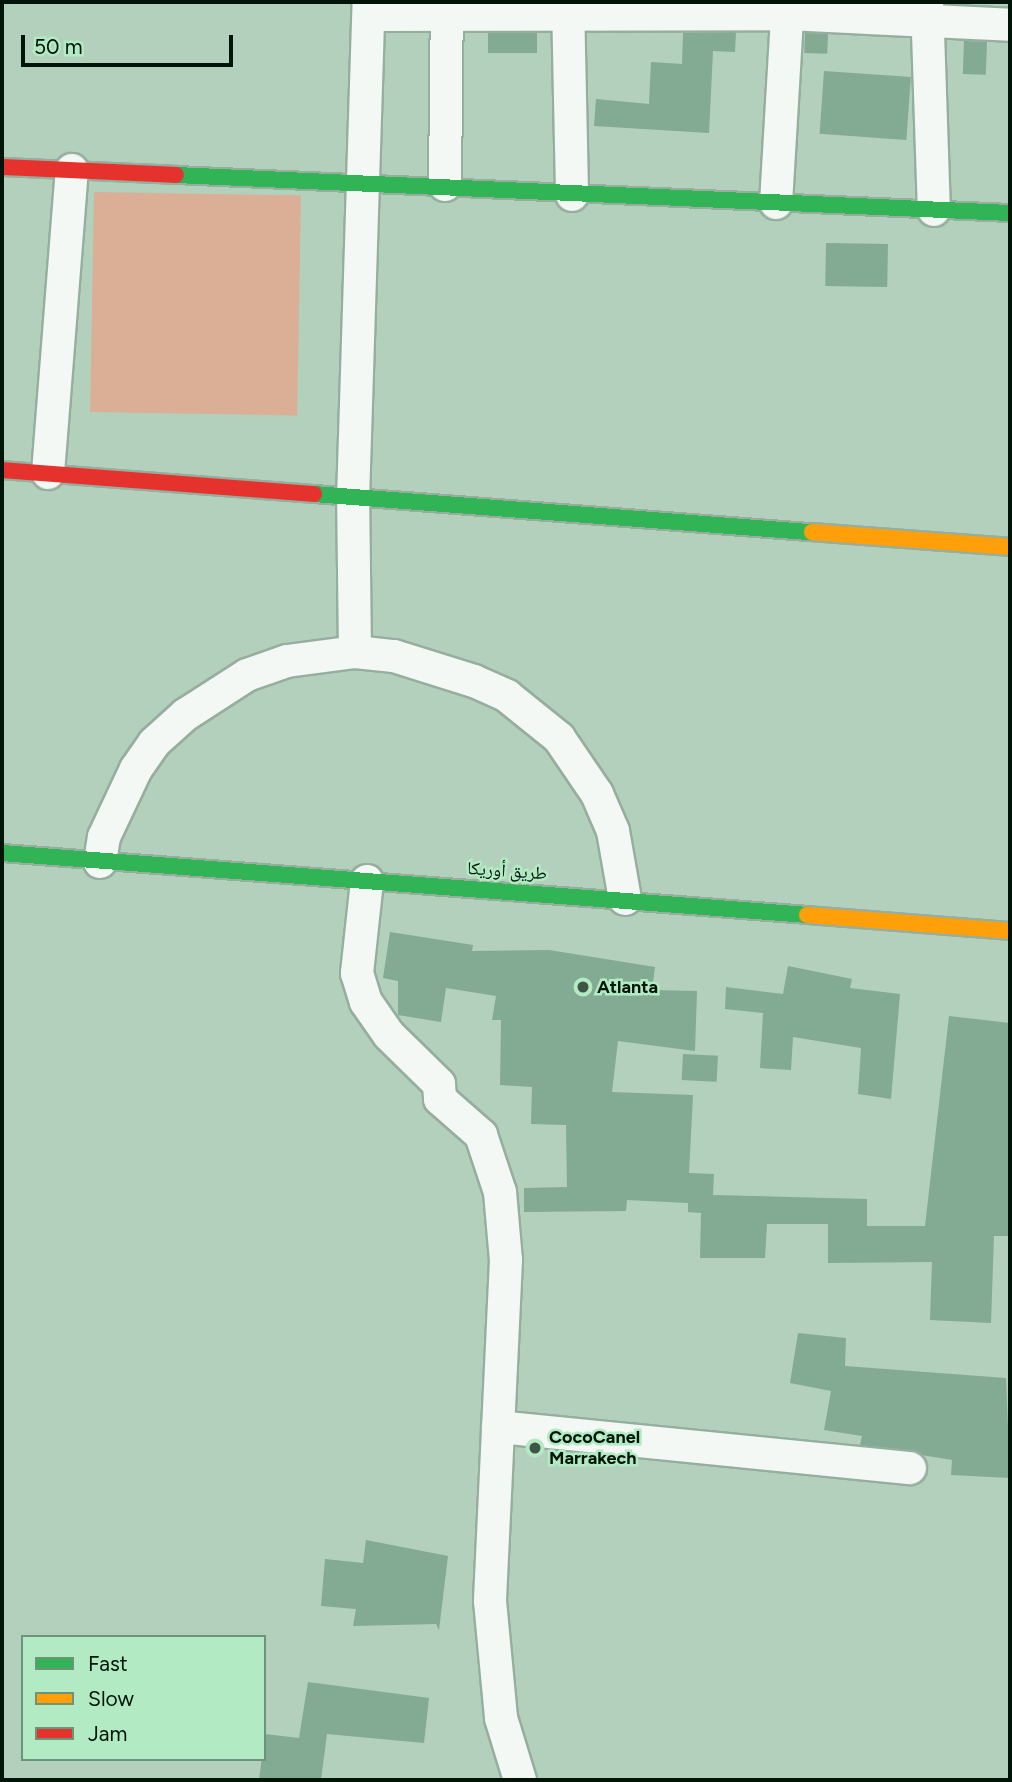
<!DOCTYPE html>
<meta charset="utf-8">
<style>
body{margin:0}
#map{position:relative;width:1012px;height:1782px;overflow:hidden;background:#b2d0bb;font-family:Figtree,"Noto Naskh Arabic",sans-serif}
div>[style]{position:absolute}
.green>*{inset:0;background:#dbae96;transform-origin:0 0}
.building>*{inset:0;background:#83aa93;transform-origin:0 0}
.roads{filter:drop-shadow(2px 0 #96ae9e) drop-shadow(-2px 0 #96ae9e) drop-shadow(0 2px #96ae9e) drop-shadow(0 -2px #96ae9e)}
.street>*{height:32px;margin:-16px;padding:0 16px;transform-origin:16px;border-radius:16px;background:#f3f8f5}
.fast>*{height:16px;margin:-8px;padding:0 8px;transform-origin:8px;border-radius:8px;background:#30b455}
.slow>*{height:16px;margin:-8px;padding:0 8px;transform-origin:8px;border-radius:8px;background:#ff9f0a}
.jam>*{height:16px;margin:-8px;padding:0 8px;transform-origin:8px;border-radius:8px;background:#e5322d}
.dots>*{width:19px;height:19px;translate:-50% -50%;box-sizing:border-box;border:4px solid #b2eac4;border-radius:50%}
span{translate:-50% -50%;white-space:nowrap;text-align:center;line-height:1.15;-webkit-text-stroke:5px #b2eac4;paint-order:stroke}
.street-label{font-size:18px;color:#011408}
.poi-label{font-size:18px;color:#011408;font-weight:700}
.left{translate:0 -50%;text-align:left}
.frame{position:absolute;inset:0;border:4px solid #011408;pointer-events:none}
.legend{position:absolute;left:21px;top:1635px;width:245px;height:126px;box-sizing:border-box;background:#b2eac4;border:2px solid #6b9479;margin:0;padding:9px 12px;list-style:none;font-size:21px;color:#011408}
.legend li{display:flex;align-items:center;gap:14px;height:35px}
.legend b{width:35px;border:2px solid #6b9479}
.scale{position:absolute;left:21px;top:35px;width:212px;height:32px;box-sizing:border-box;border:4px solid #011408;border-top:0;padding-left:9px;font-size:21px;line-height:24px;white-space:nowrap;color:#011408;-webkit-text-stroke:5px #b2eac4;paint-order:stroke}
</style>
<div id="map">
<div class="green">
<div style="left:94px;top:192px;width:207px;height:220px;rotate:1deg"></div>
</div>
<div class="building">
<div style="clip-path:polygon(736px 32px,735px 52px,713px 51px,709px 133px,594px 126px,596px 99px,649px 104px,651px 62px,682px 64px,683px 33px)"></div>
<div style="left:488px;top:33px;width:49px;height:20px"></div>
<div style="left:805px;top:33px;width:23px;height:20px;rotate:2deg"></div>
<div style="left:964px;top:41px;width:23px;height:33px;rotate:2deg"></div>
<div style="left:824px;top:71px;width:87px;height:63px;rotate:4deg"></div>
<div style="left:826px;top:243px;width:62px;height:43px;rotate:1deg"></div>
<div style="clip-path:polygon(390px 932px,473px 945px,472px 951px,549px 950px,655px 967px,652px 990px,697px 991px,695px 1051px,618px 1041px,612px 1092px,693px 1095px,689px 1173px,714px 1174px,713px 1195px,867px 1199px,867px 1226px,925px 1226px,949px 1016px,1010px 1023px,1010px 1236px,994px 1236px,991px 1323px,930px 1320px,932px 1262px,828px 1263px,828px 1224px,767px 1224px,765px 1258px,700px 1258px,701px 1213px,688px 1212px,688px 1203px,627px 1200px,626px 1211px,524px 1212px,524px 1188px,567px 1187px,566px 1125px,531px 1124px,532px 1087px,500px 1085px,501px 1020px,492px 1020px,496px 996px,446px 988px,441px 1022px,398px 1015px,398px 981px,383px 978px)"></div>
<div style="clip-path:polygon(788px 966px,852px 979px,850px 988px,900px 994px,891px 1099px,858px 1094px,861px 1048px,793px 1037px,791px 1070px,760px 1068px,763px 1013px,725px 1009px,726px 987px,783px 994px)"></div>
<div style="left:683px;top:1054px;width:35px;height:26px;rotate:3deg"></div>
<div style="clip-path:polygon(798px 1333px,846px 1338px,845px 1366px,1006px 1378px,1010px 1478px,951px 1475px,952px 1460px,860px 1445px,862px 1436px,824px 1430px,831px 1391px,790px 1383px)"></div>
<div style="clip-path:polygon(366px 1540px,448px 1556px,439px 1630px,436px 1624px,353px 1626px,356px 1609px,321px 1606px,325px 1559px,363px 1563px)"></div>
<div style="clip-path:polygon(308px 1682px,429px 1698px,424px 1743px,327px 1734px,321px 1780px,259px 1780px,265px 1734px,299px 1738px)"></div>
</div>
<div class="roads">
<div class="street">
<div style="left:568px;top:2px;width:193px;rotate:88.8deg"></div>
<div style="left:927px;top:2px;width:208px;rotate:88.1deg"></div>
<div style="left:369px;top:15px;width:419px;rotate:-0.1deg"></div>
<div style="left:788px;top:14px;width:222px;rotate:2.8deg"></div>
<div style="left:445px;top:185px;width:183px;rotate:-89.4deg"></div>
<div style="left:776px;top:203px;width:201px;rotate:-86.6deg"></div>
<div style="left:48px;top:473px;width:304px;rotate:-85.5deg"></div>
<div style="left:355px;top:652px;width:153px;rotate:-90.7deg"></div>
<div style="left:353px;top:499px;width:497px;rotate:-88.2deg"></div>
<div style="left:100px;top:862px;width:25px;rotate:-81deg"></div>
<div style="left:104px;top:837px;width:75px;rotate:-64.8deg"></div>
<div style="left:136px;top:769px;width:32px;rotate:-55deg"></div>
<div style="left:154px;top:743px;width:42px;rotate:-42.1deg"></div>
<div style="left:185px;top:715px;width:74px;rotate:-32.8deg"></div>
<div style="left:247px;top:675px;width:42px;rotate:-19.3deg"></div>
<div style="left:287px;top:661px;width:69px;rotate:-7.5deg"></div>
<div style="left:355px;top:652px;width:39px;rotate:6deg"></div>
<div style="left:394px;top:656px;width:84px;rotate:17.4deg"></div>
<div style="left:474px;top:681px;width:36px;rotate:24deg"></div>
<div style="left:507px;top:696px;width:67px;rotate:38.9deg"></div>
<div style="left:559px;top:738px;width:68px;rotate:55.8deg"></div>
<div style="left:597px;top:794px;width:40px;rotate:66.6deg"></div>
<div style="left:613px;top:831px;width:69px;rotate:80deg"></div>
<div style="left:367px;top:881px;width:93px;rotate:96.2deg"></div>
<div style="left:357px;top:973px;width:30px;rotate:73deg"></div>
<div style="left:366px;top:1002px;width:40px;rotate:55.1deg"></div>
<div style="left:389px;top:1035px;width:70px;rotate:44.4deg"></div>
<div style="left:439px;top:1084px;width:15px;rotate:86deg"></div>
<div style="left:440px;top:1099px;width:55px;rotate:41.3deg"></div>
<div style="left:481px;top:1135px;width:60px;rotate:71.6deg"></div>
<div style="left:500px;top:1192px;width:68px;rotate:85deg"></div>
<div style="left:506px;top:1260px;width:341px;rotate:92.7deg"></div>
<div style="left:490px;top:1601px;width:118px;rotate:84.6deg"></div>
<div style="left:501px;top:1718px;width:65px;rotate:73deg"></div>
<div style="left:498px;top:1427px;width:414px;rotate:5.7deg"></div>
</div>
<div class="fast">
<div style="left:176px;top:175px;width:835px;rotate:2.61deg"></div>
<div style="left:314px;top:494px;width:499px;rotate:4.4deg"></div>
<div style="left:2px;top:853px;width:807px;rotate:4.4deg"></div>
</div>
<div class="slow">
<div style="left:812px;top:532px;width:199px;rotate:4.3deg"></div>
<div style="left:807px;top:915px;width:204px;rotate:4.5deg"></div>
</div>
<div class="jam">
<div style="left:2px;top:167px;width:174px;rotate:2.6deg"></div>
<div style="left:2px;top:470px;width:313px;rotate:4.4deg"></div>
</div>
</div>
<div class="dots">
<div style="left:583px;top:987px;background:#3f5647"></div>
<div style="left:535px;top:1448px;background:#3f5647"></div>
</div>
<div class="street-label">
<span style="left:507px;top:871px;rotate:4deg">طريق أوريكا</span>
</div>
<div class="poi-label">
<span class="left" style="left:597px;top:987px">Atlanta</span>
<span class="left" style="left:549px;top:1448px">CocoCanel<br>Marrakech</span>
</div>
<div class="frame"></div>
<ul class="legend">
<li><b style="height:9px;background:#30b455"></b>Fast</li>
<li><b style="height:9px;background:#ff9f0a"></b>Slow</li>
<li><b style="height:9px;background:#e5322d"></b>Jam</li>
</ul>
<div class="scale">50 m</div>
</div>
